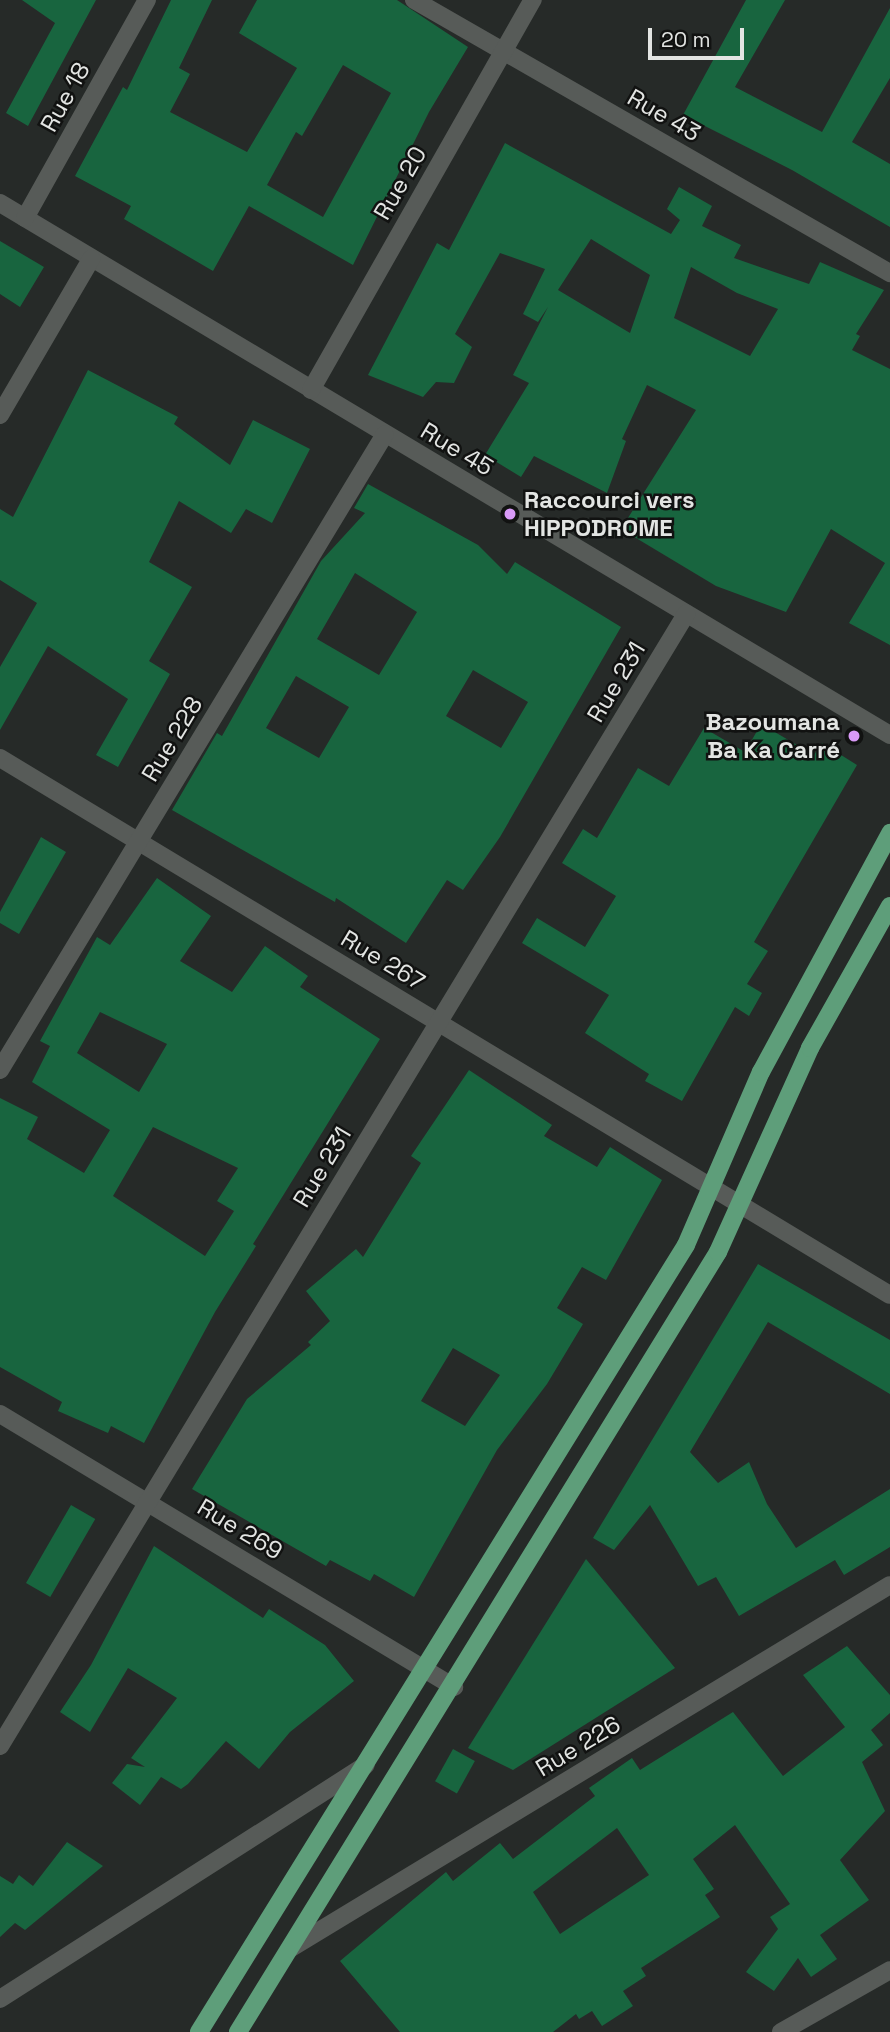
<!DOCTYPE html>
<meta charset="utf-8">
<style>
body{margin:0}
#map{position:relative;width:890px;height:2032px;overflow:hidden;background:#262a28;font-family:"Space Grotesk",sans-serif}
div>[style]{position:absolute}
.building>*{inset:0;background:#18653f;transform-origin:0 0}
.minor>*{height:18px;margin:-9px;padding:0 9px;transform-origin:9px;border-radius:9px;background:#575b58}
.major>*{height:18px;margin:-9px;padding:0 9px;transform-origin:9px;border-radius:9px;background:#5e9e7a}
.dots>*{width:19px;height:19px;translate:-50% -50%;box-sizing:border-box;border:4px solid #111211;border-radius:50%}
span{translate:-50% -50%;white-space:nowrap;text-align:center;line-height:1.15;-webkit-text-stroke:5px #111211;paint-order:stroke}
.street-label{font-size:24px;color:#e3e5e3}
.poi-label{font-size:24px;color:#e3e5e3;font-weight:700}
.left{translate:0 -50%;text-align:left}
.right{translate:-100% -50%;text-align:right}
.scale{position:absolute;left:648px;top:28px;width:96px;height:32px;box-sizing:border-box;border:4px solid #e3e5e3;border-top:0;padding-left:9px;font-size:21px;line-height:24px;white-space:nowrap;color:#e3e5e3;-webkit-text-stroke:5px #111211;paint-order:stroke}
</style>
<div id="map">
<div class="building">
<div style="clip-path:polygon(22px 0,96px 0,28px 126px,6px 113px,55px 23px)"></div>
<div style="clip-path:polygon(evenodd,171px 0,212px 0,179px 68px,190px 74px,170px 112px,247px 152px,297px 68px,239px 33px,257px 0,397px 0,468px 47px,429px 112px,353px 265px,249px 206px,213px 271px,124px 219px,131px 206px,75px 176px,123px 87px,127px 90px,171px 0,343px 65px,391px 93px,323px 217px,267px 185px,296px 132px,302px 136px,343px 65px)"></div>
<div style="clip-path:polygon(746px 0,785px 0,735px 87px,822px 132px,890px 8px,890px 78px,852px 142px,890px 164px,890px 227px,792px 170px,683px 115px)"></div>
<div style="clip-path:polygon(evenodd,505px 143px,671px 234px,680px 220px,667px 209px,679px 187px,712px 206px,702px 226px,741px 245px,734px 258px,809px 284px,820px 262px,884px 290px,856px 334px,860px 336px,852px 350px,890px 369px,890px 645px,849px 623px,885px 563px,831px 529px,786px 612px,716px 586px,621px 529px,696px 410px,647px 385px,622px 439px,626px 441px,607px 493px,534px 456px,521px 477px,485px 455px,529px 383px,513px 375px,548px 307px,538px 322px,523px 314px,545px 269px,500px 253px,455px 334px,472px 347px,454px 383px,436px 382px,423px 397px,368px 375px,437px 243px,449px 250px,505px 143px,591px 239px,650px 275px,630px 333px,558px 290px,591px 239px,505px 143px,691px 267px,737px 293px,778px 309px,750px 356px,674px 318px,691px 267px)"></div>
<div style="clip-path:polygon(0 241px,44px 267px,20px 307px,0 294px)"></div>
<div style="clip-path:polygon(88px 370px,178px 417px,174px 424px,230px 465px,253px 420px,310px 449px,272px 523px,246px 509px,231px 533px,179px 501px,149px 562px,192px 587px,149px 661px,170px 674px,118px 767px,96px 755px,128px 699px,48px 646px,0 730px,0 667px,37px 603px,0 580px,0 509px,13px 517px)"></div>
<div style="clip-path:polygon(evenodd,368px 484px,478px 545px,507px 574px,515px 562px,621px 627px,500px 837px,463px 890px,447px 880px,406px 943px,336px 898px,335px 902px,172px 810px,217px 733px,222px 736px,321px 561px,365px 513px,354px 508px,368px 484px,355px 573px,417px 612px,379px 675px,317px 639px,355px 573px,368px 484px,473px 670px,528px 702px,501px 748px,446px 716px,473px 670px,368px 484px,296px 676px,349px 707px,319px 758px,266px 728px,296px 676px)"></div>
<div style="clip-path:polygon(761px 724px,814px 755px,822px 743px,857px 765px,754px 942px,768px 951px,747px 984px,762px 993px,749px 1016px,735px 1007px,682px 1101px,645px 1081px,649px 1074px,585px 1033px,609px 995px,522px 943px,537px 918px,585px 947px,616px 896px,562px 863px,583px 829px,597px 838px,638px 768px,669px 786px,704px 728px,745px 752px)"></div>
<div style="clip-path:polygon(41px 837px,66px 852px,19px 934px,0 923px,0 912px)"></div>
<div style="clip-path:polygon(evenodd,157px 878px,211px 916px,180px 961px,232px 992px,265px 946px,308px 976px,300px 987px,380px 1039px,253px 1244px,256px 1246px,215px 1312px,144px 1443px,111px 1426px,108px 1433px,58px 1411px,62px 1402px,0 1367px,0 1098px,38px 1117px,27px 1139px,84px 1173px,110px 1130px,32px 1082px,50px 1046px,40px 1041px,97px 937px,110px 945px,157px 878px,100px 1012px,167px 1044px,139px 1092px,77px 1053px,100px 1012px,157px 878px,153px 1127px,238px 1168px,217px 1201px,234px 1211px,205px 1256px,113px 1196px,153px 1127px)"></div>
<div style="clip-path:polygon(evenodd,469px 1070px,552px 1125px,544px 1136px,597px 1167px,610px 1147px,662px 1180px,606px 1280px,582px 1267px,557px 1308px,583px 1324px,547px 1384px,497px 1450px,414px 1597px,374px 1574px,370px 1581px,330px 1560px,326px 1566px,192px 1489px,247px 1399px,311px 1345px,308px 1342px,330px 1321px,306px 1291px,356px 1249px,363px 1257px,421px 1163px,411px 1156px,469px 1070px,453px 1348px,500px 1375px,465px 1426px,421px 1401px,453px 1348px)"></div>
<div style="clip-path:polygon(758px 1264px,890px 1340px,890px 1394px,768px 1322px,690px 1452px,718px 1483px,749px 1462px,767px 1504px,796px 1548px,890px 1489px,890px 1547px,844px 1575px,835px 1560px,739px 1616px,716px 1577px,698px 1586px,650px 1505px,614px 1550px,593px 1538px)"></div>
<div style="left:71px;top:1505px;width:28px;height:90px;rotate:30deg"></div>
<div style="clip-path:polygon(154px 1546px,263px 1618px,269px 1609px,325px 1645px,354px 1681px,290px 1732px,259px 1769px,226px 1741px,188px 1784px,181px 1789px,161px 1777px,140px 1805px,112px 1783px,127px 1764px,145px 1767px,131px 1758px,177px 1698px,128px 1668px,90px 1732px,60px 1712px,91px 1665px)"></div>
<div style="clip-path:polygon(586px 1559px,675px 1668px,513px 1770px,468px 1748px)"></div>
<div style="clip-path:polygon(evenodd,847px 1646px,890px 1695px,890px 1713px,871px 1730px,883px 1745px,862px 1762px,885px 1811px,840px 1860px,869px 1900px,820px 1935px,837px 1959px,811px 1977px,798px 1958px,774px 1991px,746px 1972px,778px 1929px,770px 1917px,790px 1904px,735px 1825px,693px 1859px,714px 1889px,705px 1895px,720px 1917px,641px 1968px,646px 1976px,623px 1991px,633px 2006px,602px 2026px,592px 2011px,579px 2019px,576px 2014px,553px 2032px,400px 2032px,340px 1961px,446px 1872px,453px 1881px,500px 1843px,513px 1859px,595px 1796px,589px 1788px,632px 1758px,640px 1770px,733px 1712px,783px 1776px,845px 1727px,803px 1675px,847px 1646px,617px 1828px,649px 1875px,560px 1934px,533px 1892px,617px 1828px)"></div>
<div style="left:453px;top:1749px;width:25px;height:37px;rotate:29deg"></div>
<div style="clip-path:polygon(67px 1842px,103px 1866px,25px 1930px,15px 1923px,0 1937px,0 1876px,13px 1884px,19px 1875px,33px 1886px)"></div>
</div>
<div class="minor">
<div style="left:414px;top:0;width:549px;rotate:29.84deg"></div>
<div style="left:0;top:203px;width:1037px;rotate:30.87deg"></div>
<div style="left:25px;top:218px;width:250px;rotate:-60.8deg"></div>
<div style="left:311px;top:390px;width:449px;rotate:-60.4deg"></div>
<div style="left:0;top:415px;width:181px;rotate:-59.7deg"></div>
<div style="left:0;top:758px;width:1039px;rotate:31.11deg"></div>
<div style="left:0;top:1070px;width:743px;rotate:-58.81deg"></div>
<div style="left:0;top:1414px;width:530px;rotate:31.02deg"></div>
<div style="left:0;top:1746px;width:1324px;rotate:-58.78deg"></div>
<div style="left:291px;top:1948px;width:700px;rotate:-31.22deg"></div>
<div style="left:0;top:1999px;width:434px;rotate:-32.6deg"></div>
<div style="left:781px;top:2032px;width:125px;rotate:-29.6deg"></div>
</div>
<div class="major">
<div style="left:199px;top:2032px;width:925px;rotate:-58.25deg"></div>
<div style="left:686px;top:1245px;width:189px;rotate:-66.6deg"></div>
<div style="left:761px;top:1072px;width:272px;rotate:-61.6deg"></div>
<div style="left:238px;top:2032px;width:916px;rotate:-58.39deg"></div>
<div style="left:718px;top:1252px;width:224px;rotate:-65.7deg"></div>
<div style="left:810px;top:1048px;width:163px;rotate:-60.6deg"></div>
</div>
<div class="dots">
<div style="left:510px;top:514px;background:#d99af7"></div>
<div style="left:854px;top:736px;background:#d99af7"></div>
</div>
<div class="street-label">
<span style="left:65px;top:97px;rotate:-61deg">Rue 18</span>
<span style="left:664px;top:115px;rotate:30deg">Rue 43</span>
<span style="left:400px;top:183px;rotate:-60deg">Rue 20</span>
<span style="left:457px;top:449px;rotate:31deg">Rue 45</span>
<span style="left:616px;top:682px;rotate:-59deg">Rue 231</span>
<span style="left:172px;top:739px;rotate:-59deg">Rue 228</span>
<span style="left:383px;top:960px;rotate:31deg">Rue 267</span>
<span style="left:322px;top:1167px;rotate:-59deg">Rue 231</span>
<span style="left:240px;top:1529px;rotate:31deg">Rue 269</span>
<span style="left:578px;top:1746px;rotate:-31deg">Rue 226</span>
</div>
<div class="poi-label">
<span class="left" style="left:524px;top:514px">Raccourci vers<br>HIPPODROME</span>
<span class="right" style="left:840px;top:736px">Bazoumana<br>Ba Ka Carré</span>
</div>
<div class="scale">20 m</div>
</div>
